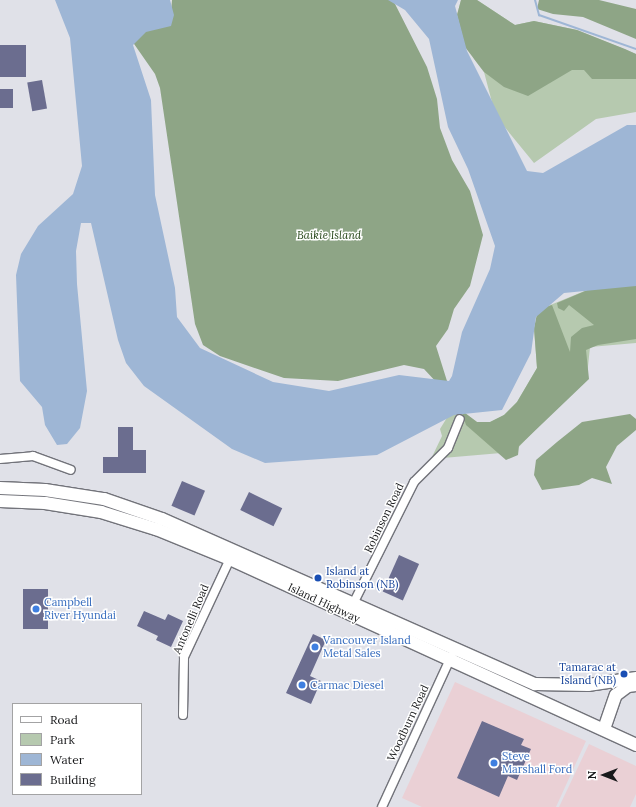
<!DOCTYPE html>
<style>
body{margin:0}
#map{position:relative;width:636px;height:807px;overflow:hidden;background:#e0e1e8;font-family:Lora,serif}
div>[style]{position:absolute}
.commercial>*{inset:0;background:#ead0d5}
.green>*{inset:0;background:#b6c9af}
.forest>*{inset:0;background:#8ea586}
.water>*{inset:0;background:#9eb6d5}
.stream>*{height:2px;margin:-1px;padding:0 1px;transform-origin:1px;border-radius:1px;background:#9eb6d5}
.building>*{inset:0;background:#6b6d8f;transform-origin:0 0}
.roads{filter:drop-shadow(1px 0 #72737a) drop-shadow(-1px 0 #72737a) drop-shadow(0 1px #72737a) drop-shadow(0 -1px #72737a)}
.street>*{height:8px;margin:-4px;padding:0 4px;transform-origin:4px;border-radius:4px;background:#fff}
.primary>*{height:12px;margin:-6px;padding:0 6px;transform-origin:6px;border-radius:6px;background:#fff}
.dots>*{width:11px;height:11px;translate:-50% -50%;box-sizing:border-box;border:2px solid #fff;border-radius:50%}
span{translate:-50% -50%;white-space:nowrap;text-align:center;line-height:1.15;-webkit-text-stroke:3px #fff;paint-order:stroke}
.park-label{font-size:11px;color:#244517;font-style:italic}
.street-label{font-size:11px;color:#18191b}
.transit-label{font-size:11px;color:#164399}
.left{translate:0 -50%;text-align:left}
.right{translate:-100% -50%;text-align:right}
.shop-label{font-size:11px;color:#366cbe}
.legend{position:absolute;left:12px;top:703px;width:130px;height:92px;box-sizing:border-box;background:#fff;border:1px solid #a3a3a4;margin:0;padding:5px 7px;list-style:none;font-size:12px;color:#18191b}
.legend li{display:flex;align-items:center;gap:8px;height:20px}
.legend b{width:20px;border:1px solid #a3a3a4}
.north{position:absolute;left:584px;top:755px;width:40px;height:40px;-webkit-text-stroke:3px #fff;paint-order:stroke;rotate:270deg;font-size:11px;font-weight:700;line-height:16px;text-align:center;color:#18191b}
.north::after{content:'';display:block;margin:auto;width:14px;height:18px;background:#18191b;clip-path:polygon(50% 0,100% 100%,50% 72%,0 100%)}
</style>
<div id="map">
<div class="commercial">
<div style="clip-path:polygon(455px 682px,586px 741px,556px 807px,422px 807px,402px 798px)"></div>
<div style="clip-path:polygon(589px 744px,636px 766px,636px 794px,630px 807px,559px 807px)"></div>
</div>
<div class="green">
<div style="clip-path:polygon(461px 0,477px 0,515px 25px,534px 21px,577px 30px,636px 54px,636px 112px,596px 119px,534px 163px,503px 125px,493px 106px,484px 72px,474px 59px,457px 15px)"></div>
<div style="clip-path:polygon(636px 279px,636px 343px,590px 347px,587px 376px,514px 452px,431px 459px,442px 436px,440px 429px,448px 416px,461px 410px,477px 422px,490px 422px,504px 415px,517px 402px,537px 368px,534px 328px,543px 308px,604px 283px)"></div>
</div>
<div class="forest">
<div style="clip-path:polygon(172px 0,393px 0,427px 67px,437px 99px,440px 128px,452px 160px,470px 191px,483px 235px,470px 286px,454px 309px,448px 329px,436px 346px,447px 381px,438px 384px,424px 369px,404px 365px,338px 381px,284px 378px,220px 356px,203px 345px,195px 324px,160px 88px,155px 74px,132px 41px,171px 12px)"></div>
<div style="clip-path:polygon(461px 0,477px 0,515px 25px,534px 21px,577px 30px,625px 49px,636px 54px,636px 79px,592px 79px,584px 70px,572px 70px,528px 96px,504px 87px,484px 72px,465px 47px,457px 15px)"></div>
<div style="clip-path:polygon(539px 0,599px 0,636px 9px,636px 39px,583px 17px,553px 14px,537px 9px)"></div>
<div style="clip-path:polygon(636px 279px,636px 339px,598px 345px,586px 350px,589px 379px,519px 446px,518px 455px,506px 460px,466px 425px,461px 410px,477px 422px,490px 422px,504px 415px,517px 402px,537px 368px,534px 328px,537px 314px,543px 308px,552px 305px,570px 352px,571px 337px,582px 328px,594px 325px,569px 305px,564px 311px,558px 308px,557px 303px,604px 283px)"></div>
<div style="clip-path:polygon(630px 414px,636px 419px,636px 430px,617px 446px,606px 467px,612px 484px,592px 478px,579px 485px,542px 490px,534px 475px,536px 460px,557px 442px,582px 422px)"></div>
</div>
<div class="water">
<div style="clip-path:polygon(55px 0,170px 0,174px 15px,171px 26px,146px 32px,133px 45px,151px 100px,155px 195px,175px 288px,177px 317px,200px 348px,273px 382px,329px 391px,399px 375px,449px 381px,452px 376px,462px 332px,490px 269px,495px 246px,468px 169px,448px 127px,429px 39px,405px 10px,388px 0,458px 0,455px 6px,467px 51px,527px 171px,543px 173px,627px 125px,636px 125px,636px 286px,564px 293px,536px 317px,531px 353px,502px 410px,454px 415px,377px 455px,265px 463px,232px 449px,144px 386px,126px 363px,118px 340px,91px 223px,81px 223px,76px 251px,77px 284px,87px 391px,80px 428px,67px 444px,57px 445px,45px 425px,42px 407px,20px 381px,16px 275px,21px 254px,38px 226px,73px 194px,82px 166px,70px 38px)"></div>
</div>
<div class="stream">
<div style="left:535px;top:0;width:16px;rotate:75deg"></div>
<div style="left:539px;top:15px;width:103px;rotate:19.3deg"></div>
</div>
<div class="building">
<div style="left:0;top:45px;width:26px;height:32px"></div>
<div style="left:42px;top:80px;width:29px;height:15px;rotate:80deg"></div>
<div style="left:13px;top:89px;width:19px;height:13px;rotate:90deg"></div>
<div style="clip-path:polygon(118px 427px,133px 427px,133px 450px,146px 450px,146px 473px,103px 473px,103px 457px,118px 457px)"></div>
<div style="left:182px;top:481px;width:25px;height:27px;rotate:23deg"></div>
<div style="left:249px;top:492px;width:37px;height:20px;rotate:26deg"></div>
<div style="left:399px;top:555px;width:22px;height:40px;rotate:24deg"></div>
<div style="left:23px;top:589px;width:25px;height:40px"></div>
<div style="clip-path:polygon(144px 611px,165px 620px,168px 614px,183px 621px,171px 647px,156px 640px,158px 636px,137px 626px)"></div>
<div style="clip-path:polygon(313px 634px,326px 640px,310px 676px,321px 681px,311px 704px,286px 693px)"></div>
<div style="clip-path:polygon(482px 721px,524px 739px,521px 745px,531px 749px,517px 780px,508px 776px,499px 797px,457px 778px)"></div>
</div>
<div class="roads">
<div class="street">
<div style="left:0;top:459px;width:33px;rotate:-5deg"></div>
<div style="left:33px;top:456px;width:40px;rotate:20.2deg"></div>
<div style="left:351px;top:608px;width:141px;rotate:-63.4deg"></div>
<div style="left:414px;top:482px;width:48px;rotate:-45deg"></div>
<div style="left:448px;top:448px;width:31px;rotate:-68deg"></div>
<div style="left:183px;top:715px;width:58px;rotate:-89deg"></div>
<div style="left:184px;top:657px;width:108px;rotate:-64.9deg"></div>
<div style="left:382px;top:807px;width:167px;rotate:-65.3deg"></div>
</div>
<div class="primary">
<div style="left:0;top:488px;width:45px;rotate:2.5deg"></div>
<div style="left:45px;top:490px;width:60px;rotate:8.7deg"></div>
<div style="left:104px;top:499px;width:61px;rotate:19deg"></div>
<div style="left:162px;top:519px;width:408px;rotate:23.9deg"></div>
<div style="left:535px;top:684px;width:53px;rotate:1.1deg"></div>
<div style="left:588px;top:685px;width:49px;rotate:-8.3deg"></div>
<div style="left:0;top:501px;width:45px;rotate:2.5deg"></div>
<div style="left:45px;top:503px;width:57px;rotate:9.1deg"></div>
<div style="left:101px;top:512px;width:58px;rotate:17.2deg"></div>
<div style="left:156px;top:529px;width:80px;rotate:22.1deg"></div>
<div style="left:230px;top:559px;width:447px;rotate:24.6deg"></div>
<div style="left:604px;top:729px;width:36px;rotate:-71deg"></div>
<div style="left:616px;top:695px;width:15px;rotate:-37deg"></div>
<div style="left:628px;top:686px;width:8px;rotate:-7deg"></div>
</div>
</div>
<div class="dots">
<div style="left:318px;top:578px;background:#1a4fb4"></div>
<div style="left:36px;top:609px;background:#3f7fe0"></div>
<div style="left:315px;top:647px;background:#3f7fe0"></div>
<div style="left:624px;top:674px;background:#1a4fb4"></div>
<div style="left:302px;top:685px;background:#3f7fe0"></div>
<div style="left:494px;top:763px;background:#3f7fe0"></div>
</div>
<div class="park-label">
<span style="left:329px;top:235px">Baikie Island</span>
</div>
<div class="street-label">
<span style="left:384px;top:518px;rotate:-64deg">Robinson Road</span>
<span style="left:324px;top:603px;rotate:25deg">Island Highway</span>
<span style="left:191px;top:619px;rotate:-67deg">Antonelli Road</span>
<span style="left:408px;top:723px;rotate:-65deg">Woodburn Road</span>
</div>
<div class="transit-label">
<span class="left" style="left:326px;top:578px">Island at<br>Robinson (NB)</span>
<span class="right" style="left:616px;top:674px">Tamarac at<br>Island (NB)</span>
</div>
<div class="shop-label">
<span class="left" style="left:44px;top:609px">Campbell<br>River Hyundai</span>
<span class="left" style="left:323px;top:647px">Vancouver Island<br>Metal Sales</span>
<span class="left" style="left:310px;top:685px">Carmac Diesel</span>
<span class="left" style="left:502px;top:763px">Steve<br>Marshall Ford</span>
</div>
<ul class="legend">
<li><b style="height:5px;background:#fff"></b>Road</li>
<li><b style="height:11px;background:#b6c9af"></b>Park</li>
<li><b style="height:11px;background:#9eb6d5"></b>Water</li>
<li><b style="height:11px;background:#6b6d8f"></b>Building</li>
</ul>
<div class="north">N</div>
</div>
